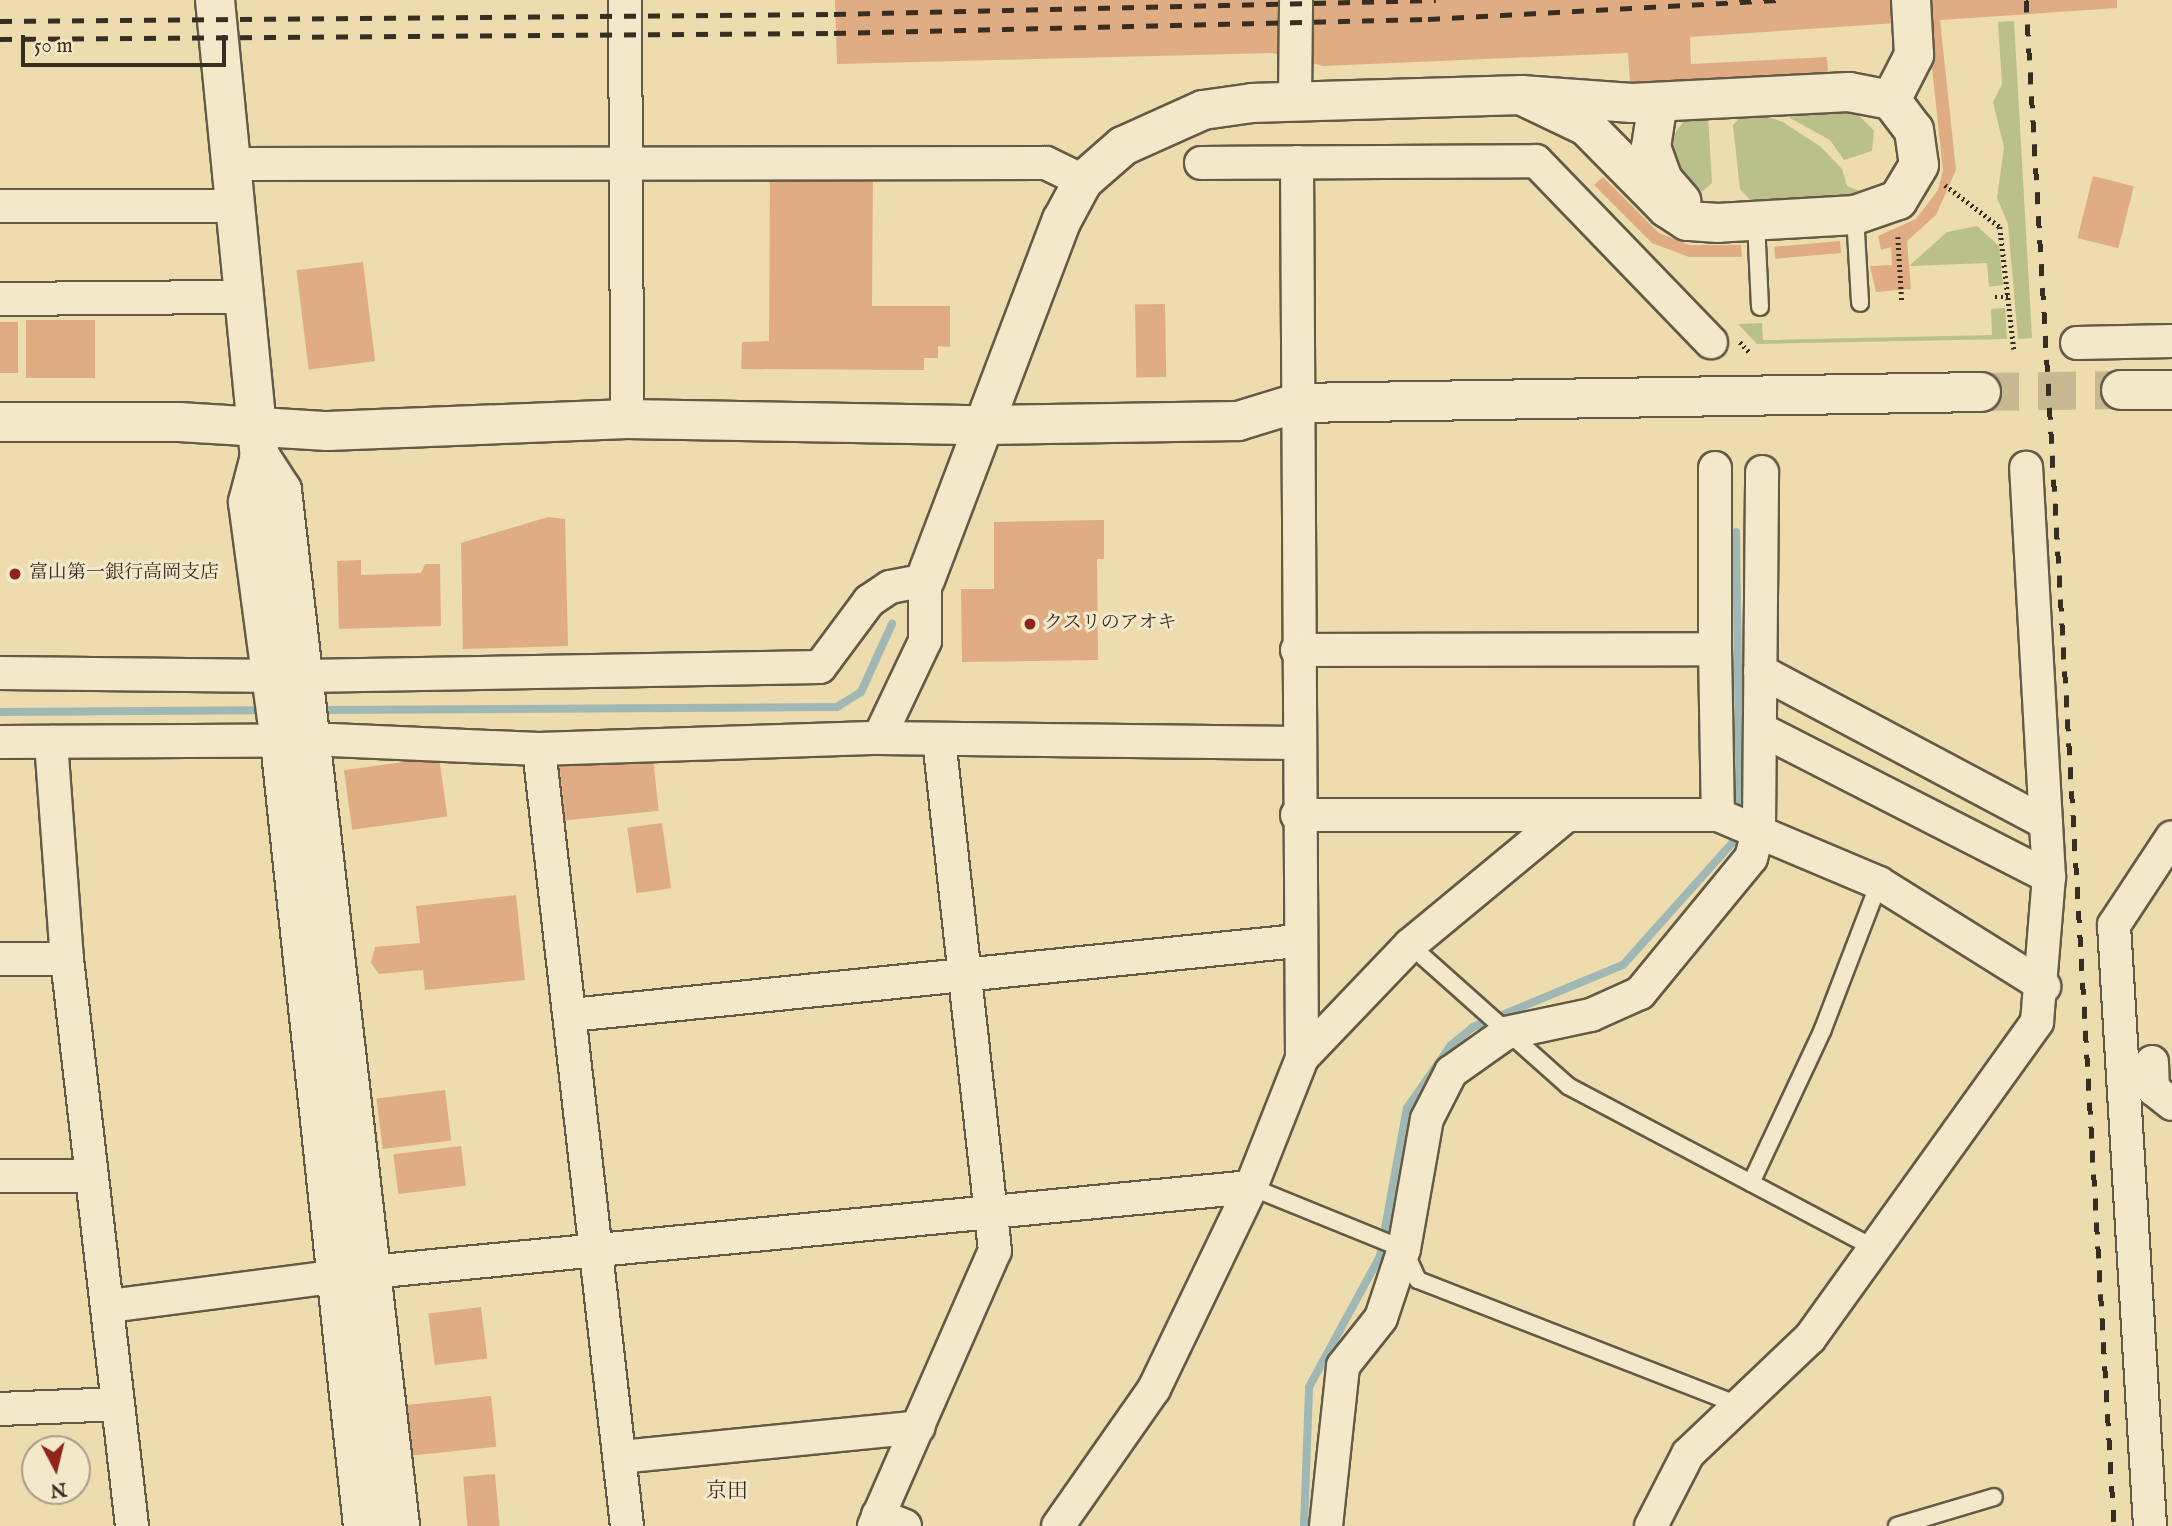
<!DOCTYPE html>
<meta charset="utf-8">
<style>
body{margin:0}
#map{position:relative;width:2172px;height:1526px;overflow:hidden;background:#eddcae;font-family:"IM FELL English","Noto Serif JP",serif}
div>[style]{position:absolute}
.green>*{inset:0;background:#b9c08a}
.stream>*{height:8px;margin:-4px;padding:0 4px;transform-origin:4px;border-radius:4px;background:#9fb8b6}
.building>*{inset:0;background:#e0ac83;transform-origin:0 0}
.secondary-tunnel>*{height:38px;margin-top:-19px;transform-origin:0;background:repeating-linear-gradient(90deg,#c9b992 0 38px,transparent 0 57px)}
.path>*{height:4.5px;margin-top:-2.25px;transform-origin:0;background:repeating-linear-gradient(90deg,#372e22 0 2px,transparent 0 5.5px)}
.roads{filter:drop-shadow(2px 0 #645a45) drop-shadow(-2px 0 #645a45) drop-shadow(0 2px #645a45) drop-shadow(0 -2px #645a45)}
.lane>*{height:16px;margin:-8px;padding:0 8px;transform-origin:8px;border-radius:8px;background:#f3e8ca}
.street>*{height:32px;margin:-16px;padding:0 16px;transform-origin:16px;border-radius:16px;background:#f3e8ca}
.secondary>*{height:38px;margin:-19px;padding:0 19px;transform-origin:19px;border-radius:19px;background:#f3e8ca}
.rail>*{height:5px;margin-top:-2.5px;transform-origin:0;background:repeating-linear-gradient(90deg,#372e22 0 12px,transparent 0 24px)}
.dots>*{width:19px;height:19px;translate:-50% -50%;box-sizing:border-box;border:4px solid #f3e8ca;border-radius:50%}
span{translate:-50% -50%;white-space:nowrap;text-align:center;line-height:1.15;-webkit-text-stroke:6px #f3e8ca;paint-order:stroke}
.poi-label{font-size:19px;color:#372e22}
.left{translate:0 -50%;text-align:left}
.neighbourhood-label{font-size:21px;color:#372e22}
.north{position:absolute;left:21px;top:1435px;width:70px;height:70px;box-sizing:border-box;background:#f3e8ca;border:2px solid #a89e87;border-radius:50%;rotate:173deg;font-size:19px;font-weight:700;line-height:28px;text-align:center;color:#372e22}
.north::after{content:'';display:block;margin:auto;width:24px;height:32px;background:#8f2418;clip-path:polygon(50% 0,100% 100%,50% 72%,0 100%)}
.scale{position:absolute;left:21px;top:35px;width:205px;height:32px;box-sizing:border-box;border:4px solid #372e22;border-top:0;padding-left:9px;font-size:21px;line-height:24px;white-space:nowrap;color:#372e22;-webkit-text-stroke:5px #f3e8ca;paint-order:stroke}
</style>
<div id="map">
<div class="green">
<div style="clip-path:polygon(2014px 21px,2032px 338px,2018px 339px,2008px 224px,1997px 198px,2004px 147px,1993px 102px,2002px 84px,1998px 22px)"></div>
<div style="clip-path:polygon(1790px 107px,1851px 107px,1874px 131px,1872px 151px,1844px 160px,1830px 140px,1790px 118px)"></div>
<div style="clip-path:polygon(1748px 109px,1783px 122px,1821px 147px,1842px 169px,1847px 186px,1875px 197px,1754px 204px,1740px 189px,1733px 125px)"></div>
<div style="clip-path:polygon(1708px 116px,1712px 183px,1702px 192px,1672px 163px,1670px 140px,1687px 117px)"></div>
<div style="clip-path:polygon(1977px 226px,1999px 246px,2003px 285px,1989px 287px,1987px 263px,1909px 266px,1947px 232px)"></div>
<div style="clip-path:polygon(2005px 308px,2007px 339px,1757px 344px,1738px 324px,1762px 323px,1763px 340px,1992px 335px,1991px 309px)"></div>
</div>
<div class="stream">
<div style="left:1736px;top:532px;width:284px;rotate:89.2deg"></div>
<div style="left:317px;top:710px;width:520px;rotate:-0.33deg"></div>
<div style="left:837px;top:707px;width:28px;rotate:-32deg"></div>
<div style="left:861px;top:692px;width:75px;rotate:-65.5deg"></div>
<div style="left:0;top:712px;width:265px;rotate:-0.4deg"></div>
<div style="left:1304px;top:1526px;width:139px;rotate:-87.9deg"></div>
<div style="left:1309px;top:1387px;width:149px;rotate:-61.5deg"></div>
<div style="left:1380px;top:1256px;width:150px;rotate:-79.7deg"></div>
<div style="left:1407px;top:1108px;width:77px;rotate:-55.1deg"></div>
<div style="left:1451px;top:1045px;width:28px;rotate:-39deg"></div>
<div style="left:1473px;top:1027px;width:162px;rotate:-22.5deg"></div>
<div style="left:1623px;top:965px;width:177px;rotate:-48.2deg"></div>
</div>
<div class="building">
<div style="clip-path:polygon(835px 0,2117px 0,2117px 8px,1940px 20px,1956px 170px,1936px 215px,1907px 241px,1911px 289px,1876px 292px,1870px 266px,1892px 265px,1891px 247px,1881px 250px,1878px 236px,1916px 219px,1938px 190px,1943px 170px,1927px 21px,1690px 37px,1691px 64px,1827px 57px,1828px 76px,1630px 83px,1628px 53px,1323px 66px,1272px 53px,837px 64px)"></div>
<div style="clip-path:polygon(770px 175px,873px 176px,872px 306px,950px 306px,950px 347px,938px 346px,938px 358px,924px 358px,924px 370px,741px 369px,742px 342px,769px 341px)"></div>
<div style="left:2093px;top:176px;width:42px;height:64px;rotate:14deg"></div>
<div style="clip-path:polygon(1603px 177px,1659px 233px,1690px 245px,1741px 245px,1742px 257px,1689px 257px,1652px 243px,1594px 185px)"></div>
<div style="left:1840px;top:241px;width:12px;height:66px;rotate:85deg"></div>
<div style="left:363px;top:262px;width:100px;height:67px;rotate:83deg"></div>
<div style="left:1165px;top:304px;width:73px;height:30px;rotate:89deg"></div>
<div style="left:95px;top:320px;width:58px;height:69px;rotate:90deg"></div>
<div style="left:0;top:322px;width:18px;height:51px"></div>
<div style="clip-path:polygon(548px 517px,565px 519px,568px 646px,463px 649px,461px 543px)"></div>
<div style="clip-path:polygon(1104px 520px,1104px 559px,1097px 559px,1098px 660px,962px 662px,961px 589px,994px 589px,994px 522px)"></div>
<div style="clip-path:polygon(361px 560px,361px 575px,421px 573px,425px 564px,440px 564px,441px 626px,339px 629px,337px 561px)"></div>
<div style="left:439px;top:757px;width:60px;height:96px;rotate:82deg"></div>
<div style="left:653px;top:757px;width:54px;height:94px;rotate:84deg"></div>
<div style="left:662px;top:823px;width:66px;height:35px;rotate:82deg"></div>
<div style="clip-path:polygon(516px 895px,525px 980px,425px 990px,423px 970px,379px 974px,371px 963px,375px 947px,420px 943px,416px 906px)"></div>
<div style="left:445px;top:1090px;width:51px;height:69px;rotate:83deg"></div>
<div style="left:461px;top:1146px;width:40px;height:68px;rotate:83deg"></div>
<div style="left:481px;top:1307px;width:52px;height:53px;rotate:83deg"></div>
<div style="left:491px;top:1396px;width:51px;height:85px;rotate:84deg"></div>
<div style="left:495px;top:1474px;width:52px;height:32px;rotate:85deg"></div>
</div>
<div class="secondary-tunnel">
<div style="left:1981px;top:392px;width:140px;rotate:-0.8deg"></div>
</div>
<div class="path">
<div style="left:1945px;top:185px;width:69px;rotate:37.4deg"></div>
<div style="left:2000px;top:227px;width:123px;rotate:83.5deg"></div>
<div style="left:1898px;top:237px;width:65px;rotate:86.5deg"></div>
<div style="left:1995px;top:297px;width:14px"></div>
<div style="left:1740px;top:342px;width:16px;rotate:47deg"></div>
</div>
<div class="roads">
<div class="lane">
<div style="left:1855px;top:215px;width:88px;rotate:86.7deg"></div>
<div style="left:1756px;top:222px;width:85px;rotate:87.3deg"></div>
<div style="left:1410px;top:945px;width:212px;rotate:41.7deg"></div>
<div style="left:1568px;top:1086px;width:346px;rotate:27.9deg"></div>
<div style="left:1751px;top:1183px;width:170px;rotate:-64.9deg"></div>
<div style="left:1823px;top:1029px;width:156px;rotate:-69deg"></div>
<div style="left:1251px;top:1187px;width:165px;rotate:22.1deg"></div>
<div style="left:1404px;top:1249px;width:34px;rotate:66deg"></div>
<div style="left:1418px;top:1280px;width:344px;rotate:21.3deg"></div>
<div style="left:1897px;top:1526px;width:101px;rotate:-16.6deg"></div>
</div>
<div class="street">
<div style="left:625px;top:0;width:419px;rotate:89.7deg"></div>
<div style="left:1295px;top:101px;width:101px;rotate:-89.4deg"></div>
<div style="left:1297px;top:162px;width:896px;rotate:89.68deg"></div>
<div style="left:1201px;top:163px;width:335px;rotate:-0.3deg"></div>
<div style="left:1536px;top:161px;width:252px;rotate:46deg"></div>
<div style="left:230px;top:164px;width:816px;rotate:-0.07deg"></div>
<div style="left:1046px;top:163px;width:41px;rotate:25.9deg"></div>
<div style="left:0;top:206px;width:234px"></div>
<div style="left:0;top:299px;width:245px;rotate:-0.5deg"></div>
<div style="left:2077px;top:343px;width:95px;rotate:-1.2deg"></div>
<div style="left:1715px;top:468px;width:181px;rotate:90deg"></div>
<div style="left:1297px;top:650px;width:418px;rotate:-0.1deg"></div>
<div style="left:1715px;top:649px;width:166px;rotate:89deg"></div>
<div style="left:1760px;top:671px;width:324px;rotate:28deg"></div>
<div style="left:0;top:673px;width:304px;rotate:0.6deg"></div>
<div style="left:304px;top:676px;width:516px;rotate:-1deg"></div>
<div style="left:820px;top:667px;width:82px;rotate:-53.4deg"></div>
<div style="left:869px;top:601px;width:25px;rotate:-34deg"></div>
<div style="left:890px;top:587px;width:36px;rotate:-11deg"></div>
<div style="left:925px;top:580px;width:61px;rotate:90deg"></div>
<div style="left:925px;top:641px;width:107px;rotate:115.4deg"></div>
<div style="left:1760px;top:729px;width:325px;rotate:27.1deg"></div>
<div style="left:0;top:742px;width:331px;rotate:-0.3deg"></div>
<div style="left:331px;top:740px;width:208px;rotate:2.5deg"></div>
<div style="left:539px;top:749px;width:340px;rotate:-1.9deg"></div>
<div style="left:879px;top:738px;width:419px;rotate:0.7deg"></div>
<div style="left:51px;top:742px;width:218px;rotate:85.8deg"></div>
<div style="left:67px;top:959px;width:571px;rotate:83.46deg"></div>
<div style="left:539px;top:749px;width:782px;rotate:83.54deg"></div>
<div style="left:1297px;top:815px;width:421px"></div>
<div style="left:1718px;top:815px;width:175px;rotate:22.9deg"></div>
<div style="left:1879px;top:883px;width:195px;rotate:32deg"></div>
<div style="left:0;top:959px;width:67px"></div>
<div style="left:571px;top:1015px;width:730px;rotate:-5.82deg"></div>
<div style="left:2152px;top:1062px;width:27px;rotate:88deg"></div>
<div style="left:2153px;top:1089px;width:24px;rotate:38deg"></div>
<div style="left:0;top:1176px;width:90px"></div>
<div style="left:109px;top:1306px;width:264px;rotate:-7.4deg"></div>
<div style="left:371px;top:1272px;width:884px;rotate:-5.52deg"></div>
<div style="left:0;top:1409px;width:118px;rotate:-2.4deg"></div>
<div style="left:620px;top:1457px;width:300px;rotate:-5.7deg"></div>
<div style="left:878px;top:1515px;width:29px;rotate:22deg"></div>
<div style="left:874px;top:1526px;width:300px;rotate:-66.3deg"></div>
<div style="left:995px;top:1251px;width:515px;rotate:-96.24deg"></div>
<div style="left:1058px;top:1526px;width:167px;rotate:-55deg"></div>
<div style="left:1154px;top:1389px;width:224px;rotate:-64.3deg"></div>
<div style="left:1251px;top:1187px;width:139px;rotate:-68.4deg"></div>
<div style="left:1302px;top:1058px;width:156px;rotate:-46.3deg"></div>
<div style="left:1410px;top:945px;width:202px;rotate:-39.6deg"></div>
<div style="left:1326px;top:1526px;width:161px;rotate:-83.9deg"></div>
<div style="left:1343px;top:1366px;width:61px;rotate:-51.6deg"></div>
<div style="left:1381px;top:1318px;width:73px;rotate:-71.6deg"></div>
<div style="left:1404px;top:1249px;width:132px;rotate:-80deg"></div>
<div style="left:1427px;top:1119px;width:53px;rotate:-62.9deg"></div>
<div style="left:1451px;top:1072px;width:67px;rotate:-35.3deg"></div>
<div style="left:1506px;top:1033px;width:87px;rotate:-12deg"></div>
<div style="left:1591px;top:1015px;width:54px;rotate:-24.2deg"></div>
<div style="left:1640px;top:993px;width:175px;rotate:-50.6deg"></div>
<div style="left:1751px;top:858px;width:31px;rotate:-75deg"></div>
<div style="left:1759px;top:828px;width:356px;rotate:-89.5deg"></div>
<div style="left:1651px;top:1526px;width:81px;rotate:-62.8deg"></div>
<div style="left:1688px;top:1454px;width:168px;rotate:-43.6deg"></div>
<div style="left:1810px;top:1338px;width:389px;rotate:-54.3deg"></div>
<div style="left:2037px;top:1022px;width:145px;rotate:-85.3deg"></div>
<div style="left:2049px;top:877px;width:410px;rotate:-93.2deg"></div>
<div style="left:2150px;top:1526px;width:602px;rotate:-93.43deg"></div>
<div style="left:2114px;top:925px;width:105px;rotate:-56.6deg"></div>
</div>
<div class="secondary">
<div style="left:215px;top:0;width:458px;rotate:84.4deg"></div>
<div style="left:260px;top:456px;width:48px;rotate:104.6deg"></div>
<div style="left:248px;top:502px;width:242px;rotate:82.4deg"></div>
<div style="left:280px;top:742px;width:788px;rotate:83.96deg"></div>
<div style="left:1849px;top:92px;width:43px;rotate:10.8deg"></div>
<div style="left:1891px;top:100px;width:38px;rotate:53deg"></div>
<div style="left:1914px;top:130px;width:35px;rotate:82deg"></div>
<div style="left:1919px;top:165px;width:41px;rotate:121deg"></div>
<div style="left:1898px;top:200px;width:46px;rotate:160.8deg"></div>
<div style="left:1855px;top:215px;width:137px;rotate:176.7deg"></div>
<div style="left:1718px;top:223px;width:31px;rotate:-176deg"></div>
<div style="left:1687px;top:221px;width:24px;rotate:-147deg"></div>
<div style="left:1667px;top:208px;width:115px;rotate:-134.6deg"></div>
<div style="left:1586px;top:126px;width:72px;rotate:-154.5deg"></div>
<div style="left:1521px;top:95px;width:111px;rotate:4.1deg"></div>
<div style="left:1632px;top:103px;width:217px;rotate:-2.9deg"></div>
<div style="left:1891px;top:100px;width:51px;rotate:-62.9deg"></div>
<div style="left:1914px;top:55px;width:55px;rotate:-93.1deg"></div>
<div style="left:1658px;top:102px;width:46px;rotate:98.8deg"></div>
<div style="left:1651px;top:147px;width:35px;rotate:70deg"></div>
<div style="left:1663px;top:180px;width:28px;rotate:49deg"></div>
<div style="left:2121px;top:390px;width:51px"></div>
<div style="left:0;top:422px;width:179px"></div>
<div style="left:179px;top:422px;width:149px;rotate:3.5deg"></div>
<div style="left:328px;top:431px;width:299px;rotate:-2.3deg"></div>
<div style="left:627px;top:419px;width:353px;rotate:1deg"></div>
<div style="left:980px;top:425px;width:258px;rotate:-0.9deg"></div>
<div style="left:1238px;top:421px;width:62px;rotate:-17deg"></div>
<div style="left:1297px;top:403px;width:684px;rotate:-0.92deg"></div>
<div style="left:260px;top:456px;width:40px;rotate:57.1deg"></div>
<div style="left:282px;top:490px;width:1043px;rotate:83.5deg"></div>
<div style="left:925px;top:580px;width:385px;rotate:-69.2deg"></div>
<div style="left:1062px;top:220px;width:44px;rotate:-61.7deg"></div>
<div style="left:1083px;top:181px;width:53px;rotate:-41.2deg"></div>
<div style="left:1123px;top:146px;width:88px;rotate:-24.2deg"></div>
<div style="left:1203px;top:110px;width:50px;rotate:-8deg"></div>
<div style="left:1253px;top:103px;width:268px;rotate:-1.7deg"></div>
</div>
</div>
<div class="rail">
<div style="left:2026px;top:0;width:1529px;rotate:86.7deg"></div>
<div style="left:0;top:21px;width:834px;rotate:-0.48deg"></div>
<div style="left:834px;top:14px;width:602px;rotate:-1.33deg"></div>
<div style="left:0;top:39px;width:834px;rotate:-0.41deg"></div>
<div style="left:834px;top:33px;width:594px;rotate:-1.35deg"></div>
<div style="left:1428px;top:19px;width:354px;rotate:-3.1deg"></div>
</div>
<div class="dots">
<div style="left:15px;top:574px;background:#8f2418"></div>
<div style="left:1030px;top:624px;background:#8f2418"></div>
</div>
<div class="poi-label">
<span class="left" style="left:29px;top:574px">富山第一銀行高岡支店</span>
<span class="left" style="left:1044px;top:624px">クスリのアオキ</span>
</div>
<div class="neighbourhood-label">
<span style="left:727px;top:1492px">京田</span>
</div>
<div class="north">N</div>
<div class="scale">50 m</div>
</div>
